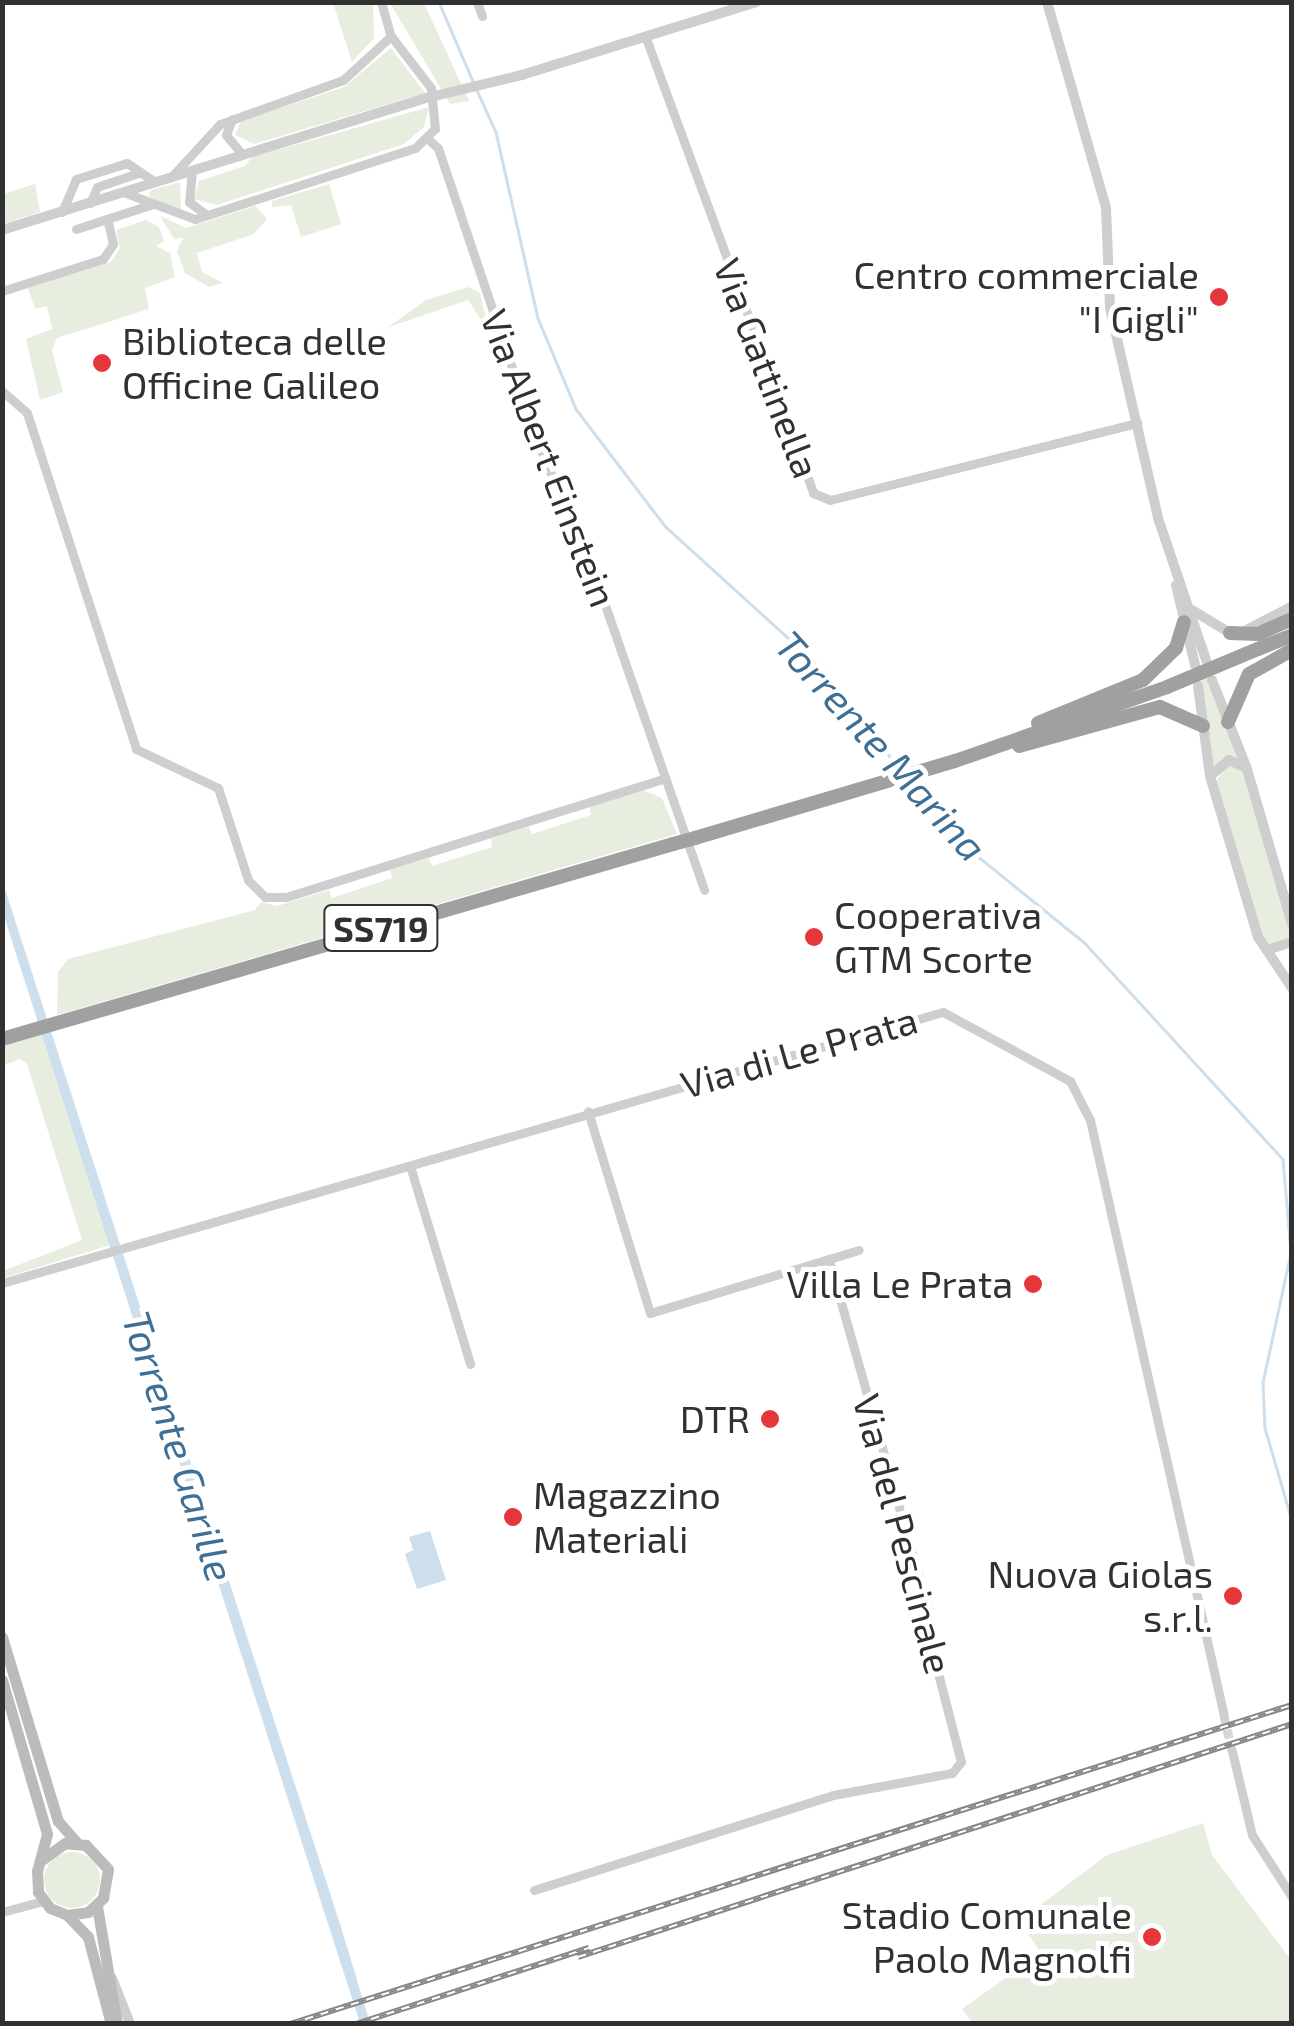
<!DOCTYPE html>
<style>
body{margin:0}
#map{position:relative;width:1294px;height:2026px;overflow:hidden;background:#fff;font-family:"Exo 2",sans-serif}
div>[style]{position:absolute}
.green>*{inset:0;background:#e7eee0}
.round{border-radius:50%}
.water>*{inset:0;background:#cddfed}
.stream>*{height:2.5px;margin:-1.25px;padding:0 1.25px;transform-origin:1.25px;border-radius:1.25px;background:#cddfed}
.minor-tunnel>*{height:9px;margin-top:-4.5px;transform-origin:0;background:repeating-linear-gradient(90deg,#d6d6d6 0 9px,transparent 0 13.5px)}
.minor>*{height:9px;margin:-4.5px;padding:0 4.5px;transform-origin:4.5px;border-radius:4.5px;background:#cecece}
.tertiary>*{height:10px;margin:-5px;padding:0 5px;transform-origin:5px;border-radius:5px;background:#cecece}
.secondary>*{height:11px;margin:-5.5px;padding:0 5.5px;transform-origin:5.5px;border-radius:5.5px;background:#bbb}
.trunk>*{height:14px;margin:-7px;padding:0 7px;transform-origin:7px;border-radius:7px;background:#a0a0a0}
.rail>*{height:6px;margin-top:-3px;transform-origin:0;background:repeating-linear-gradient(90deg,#fff 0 8px,#868686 0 16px);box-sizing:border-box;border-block:2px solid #868686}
.tertiary-bridge>*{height:10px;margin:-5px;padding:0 5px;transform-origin:5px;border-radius:5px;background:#cecece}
.trunk-bridge>*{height:14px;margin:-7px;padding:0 7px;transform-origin:7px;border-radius:7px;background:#a0a0a0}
.dots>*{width:28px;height:28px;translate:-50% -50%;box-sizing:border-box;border:5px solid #fff;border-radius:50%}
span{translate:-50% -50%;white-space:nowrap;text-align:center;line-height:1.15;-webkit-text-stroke:10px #fff;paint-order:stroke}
.shield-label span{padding:2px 8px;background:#fff;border:2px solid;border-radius:8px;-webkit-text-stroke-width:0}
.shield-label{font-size:35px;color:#313131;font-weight:700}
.poi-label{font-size:38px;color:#313131}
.right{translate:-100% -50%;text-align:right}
.left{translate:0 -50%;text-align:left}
.street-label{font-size:38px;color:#313131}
.water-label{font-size:40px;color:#3f6f94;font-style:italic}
.frame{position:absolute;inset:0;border:5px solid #313131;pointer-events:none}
</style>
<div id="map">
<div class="green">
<div style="clip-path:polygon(333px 3px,373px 3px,374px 38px,352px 62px)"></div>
<div style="clip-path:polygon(390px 3px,424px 3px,469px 101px,450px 104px)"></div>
<div style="clip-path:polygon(391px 48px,425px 93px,254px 144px,235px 135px,241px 121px,344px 87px)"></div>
<div style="clip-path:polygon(429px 107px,424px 127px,404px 144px,217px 205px,194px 199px,199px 181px,245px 166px,252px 157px)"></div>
<div style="clip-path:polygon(180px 182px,181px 212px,148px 196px,151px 190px)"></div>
<div style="clip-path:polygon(35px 184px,40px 212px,3px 224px,3px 194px)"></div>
<div style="clip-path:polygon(329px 184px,341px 224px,301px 237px,291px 205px,272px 207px,272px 201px)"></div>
<div style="clip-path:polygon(255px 206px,267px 219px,254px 234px,197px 253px,202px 272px,223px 283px,209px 287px,185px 273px,177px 251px,183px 238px,174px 239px,160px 216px,186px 228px)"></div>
<div style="clip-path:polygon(146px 220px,159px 227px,164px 241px,156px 246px,170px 253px,175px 277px,145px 288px,149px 309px,57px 338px,52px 350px,63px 392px,40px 400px,26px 339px,52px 329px,47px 306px,35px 309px,28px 288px,111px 262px,120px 248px,116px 230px)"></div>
<div style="clip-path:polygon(469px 287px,480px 293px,489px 332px,468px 300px,345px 342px,388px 327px,426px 300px)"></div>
<div style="clip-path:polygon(1198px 659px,1240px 759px,1212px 766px)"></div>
<div style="clip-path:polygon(1228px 764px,1243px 771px,1290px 931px,1288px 940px,1271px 947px,1263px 940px,1216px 781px)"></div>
<div style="clip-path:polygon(643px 790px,662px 798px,677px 834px,57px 1015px,58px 972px,68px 959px,255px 910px,261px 902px,277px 906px,329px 890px,332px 898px,392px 878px,390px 870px,429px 858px,432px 866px,492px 847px,491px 839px,516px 830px,529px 827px,532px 834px,591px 815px,590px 807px)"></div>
<div style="clip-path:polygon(43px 1034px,110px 1245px,3px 1278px,3px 1271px,82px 1240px,27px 1064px,19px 1059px,3px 1066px,3px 1046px)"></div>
<div style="clip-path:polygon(1203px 1823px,1212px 1855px,1291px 1960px,1291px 2023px,973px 2023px,962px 2009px,1041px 1953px,1019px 1921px,1107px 1855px)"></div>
<div class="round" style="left:44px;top:1852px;width:56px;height:56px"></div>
</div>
<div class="water">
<div style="clip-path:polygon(2px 880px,341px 1927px,370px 2023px,360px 2023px,90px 1185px,3px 913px)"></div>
<div style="clip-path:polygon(430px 1531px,446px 1580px,417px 1589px,405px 1554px,413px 1550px,409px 1537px)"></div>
</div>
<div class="stream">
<div style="left:439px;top:2px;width:86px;rotate:66.7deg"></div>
<div style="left:476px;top:88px;width:48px;rotate:65.6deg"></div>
<div style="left:496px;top:132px;width:191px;rotate:77.3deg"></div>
<div style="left:538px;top:318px;width:99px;rotate:67.3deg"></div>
<div style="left:576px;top:409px;width:148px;rotate:52.7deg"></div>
<div style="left:666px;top:527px;width:216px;rotate:42.2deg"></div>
<div style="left:826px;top:672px;width:124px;rotate:52.9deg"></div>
<div style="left:909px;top:781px;width:105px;rotate:47.3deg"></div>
<div style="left:980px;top:858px;width:135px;rotate:39deg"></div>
<div style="left:1085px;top:943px;width:293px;rotate:47.5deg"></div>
<div style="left:1283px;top:1159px;width:94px;rotate:85.1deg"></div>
<div style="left:1291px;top:1253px;width:132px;rotate:102.2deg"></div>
<div style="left:1263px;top:1382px;width:46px;rotate:87.5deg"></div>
<div style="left:1265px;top:1428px;width:97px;rotate:73.8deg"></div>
</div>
<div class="minor-tunnel">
<div style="left:1224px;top:1716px;width:36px;rotate:77deg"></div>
</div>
<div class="minor">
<div style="left:381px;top:2px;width:35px;rotate:74deg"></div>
<div style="left:477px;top:2px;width:15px;rotate:70deg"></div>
<div style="left:647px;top:41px;width:482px;rotate:69.8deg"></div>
<div style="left:813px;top:493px;width:18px;rotate:22deg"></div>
<div style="left:830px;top:500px;width:317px;rotate:-14.1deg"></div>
<div style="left:232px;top:119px;width:17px;rotate:111deg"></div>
<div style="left:226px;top:135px;width:25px;rotate:50deg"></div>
<div style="left:429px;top:140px;width:12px;rotate:42deg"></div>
<div style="left:438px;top:148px;width:302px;rotate:71.4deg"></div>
<div style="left:534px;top:434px;width:161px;rotate:66.9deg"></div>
<div style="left:597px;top:582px;width:326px;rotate:70.8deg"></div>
<div style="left:192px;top:170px;width:32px;rotate:95deg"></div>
<div style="left:189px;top:202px;width:22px;rotate:36deg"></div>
<div style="left:123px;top:192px;width:77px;rotate:20.6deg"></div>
<div style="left:195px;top:219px;width:231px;rotate:-17.9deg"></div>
<div style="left:415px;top:148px;width:28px;rotate:-44deg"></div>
<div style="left:435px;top:129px;width:41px;rotate:-95.6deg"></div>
<div style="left:431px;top:88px;width:66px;rotate:-127.6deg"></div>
<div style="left:391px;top:36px;width:65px;rotate:137.5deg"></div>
<div style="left:343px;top:80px;width:131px;rotate:160.3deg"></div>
<div style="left:220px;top:124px;width:71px;rotate:132.7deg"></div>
<div style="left:90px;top:203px;width:17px;rotate:-66deg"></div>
<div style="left:97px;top:187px;width:46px;rotate:-18.8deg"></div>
<div style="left:62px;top:212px;width:36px;rotate:-67deg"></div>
<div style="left:76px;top:179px;width:53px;rotate:-17.4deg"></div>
<div style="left:127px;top:163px;width:34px;rotate:34deg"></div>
<div style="left:76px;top:229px;width:78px;rotate:-18deg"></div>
<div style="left:2px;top:291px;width:106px;rotate:-17.6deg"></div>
<div style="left:103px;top:259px;width:18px;rotate:-56deg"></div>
<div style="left:113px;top:244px;width:26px;rotate:-103deg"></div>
<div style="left:2px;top:391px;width:33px;rotate:41deg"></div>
<div style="left:27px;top:413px;width:353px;rotate:72deg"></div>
<div style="left:136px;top:749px;width:91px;rotate:25.4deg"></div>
<div style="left:218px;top:788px;width:97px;rotate:71.9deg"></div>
<div style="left:248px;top:880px;width:24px;rotate:45deg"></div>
<div style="left:265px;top:897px;width:21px"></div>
<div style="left:286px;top:897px;width:394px;rotate:-17.4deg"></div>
<div style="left:1246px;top:629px;width:52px;rotate:-27.6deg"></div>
<div style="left:410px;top:1166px;width:207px;rotate:73.1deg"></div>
<div style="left:829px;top:1259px;width:31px;rotate:-17deg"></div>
<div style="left:2px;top:1283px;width:979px;rotate:-16.07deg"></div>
<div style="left:943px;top:1012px;width:145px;rotate:28.5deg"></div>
<div style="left:1070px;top:1081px;width:44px;rotate:62.9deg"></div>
<div style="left:1090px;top:1120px;width:611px;rotate:77.33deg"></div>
<div style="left:1232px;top:1751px;width:86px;rotate:76.6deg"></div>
<div style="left:1252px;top:1835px;width:74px;rotate:57.2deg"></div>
<div style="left:534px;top:1890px;width:314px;rotate:-17.6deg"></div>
<div style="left:833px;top:1795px;width:121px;rotate:-10.5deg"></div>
<div style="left:952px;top:1773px;width:14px;rotate:-51deg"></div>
<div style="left:961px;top:1762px;width:135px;rotate:-104.5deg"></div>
<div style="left:927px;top:1631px;width:21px;rotate:-87deg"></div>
<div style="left:928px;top:1610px;width:365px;rotate:-105.8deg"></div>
<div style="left:829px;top:1259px;width:187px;rotate:163.2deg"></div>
<div style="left:650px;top:1313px;width:211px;rotate:-107.1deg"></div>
<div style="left:2px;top:1912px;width:42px;rotate:-15deg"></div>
</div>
<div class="tertiary">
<div style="left:1047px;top:2px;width:214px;rotate:74deg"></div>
<div style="left:1106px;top:208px;width:100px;rotate:87.7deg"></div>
<div style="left:1110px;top:308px;width:215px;rotate:77.1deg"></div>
<div style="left:1158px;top:518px;width:150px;rotate:71.3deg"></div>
<div style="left:522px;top:75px;width:245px;rotate:-17.3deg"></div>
<div style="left:2px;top:230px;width:440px;rotate:-17.3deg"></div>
<div style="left:1176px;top:585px;width:82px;rotate:76.6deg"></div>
<div style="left:1192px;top:610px;width:44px;rotate:31.2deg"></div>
<div style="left:1212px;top:680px;width:96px;rotate:68.5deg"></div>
<div style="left:1247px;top:769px;width:161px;rotate:73.8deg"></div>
<div style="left:1198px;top:686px;width:91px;rotate:82.4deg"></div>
<div style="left:1210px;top:776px;width:168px;rotate:73.4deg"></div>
<div style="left:1258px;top:937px;width:61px;rotate:56.3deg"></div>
<div style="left:1210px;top:776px;width:25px;rotate:-40deg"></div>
<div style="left:1229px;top:760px;width:19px;rotate:25deg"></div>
<div style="left:1267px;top:950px;width:26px;rotate:-18deg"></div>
<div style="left:112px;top:1978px;width:49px;rotate:68.6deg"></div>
</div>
<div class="secondary">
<div style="left:2px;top:1637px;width:192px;rotate:73.1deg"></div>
<div style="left:58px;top:1821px;width:28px;rotate:49deg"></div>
<div style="left:2px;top:1680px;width:160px;rotate:73.7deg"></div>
<div style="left:47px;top:1834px;width:38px;rotate:105deg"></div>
<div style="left:37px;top:1871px;width:21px;rotate:87deg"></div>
<div style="left:38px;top:1892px;width:20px;rotate:53deg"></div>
<div style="left:50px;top:1908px;width:18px;rotate:22deg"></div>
<div style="left:67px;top:1915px;width:21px;rotate:-8deg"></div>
<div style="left:88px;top:1912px;width:21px;rotate:-43deg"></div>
<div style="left:103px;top:1898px;width:29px;rotate:-80deg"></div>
<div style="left:108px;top:1869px;width:33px;rotate:-133deg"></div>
<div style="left:86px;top:1845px;width:21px;rotate:-175deg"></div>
<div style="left:65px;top:1843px;width:31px;rotate:144deg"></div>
<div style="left:97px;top:1906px;width:120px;rotate:80.4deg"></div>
<div style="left:67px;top:1915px;width:30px;rotate:46deg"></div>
<div style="left:88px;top:1937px;width:90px;rotate:75.2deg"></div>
</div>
<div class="trunk">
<div style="left:1230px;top:633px;width:28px;rotate:2deg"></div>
<div style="left:1258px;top:634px;width:37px;rotate:-24deg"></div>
<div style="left:1258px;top:649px;width:37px;rotate:-22deg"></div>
<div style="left:1228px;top:722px;width:52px;rotate:-66.4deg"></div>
<div style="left:1249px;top:674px;width:49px;rotate:-29.2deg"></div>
<div style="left:1038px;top:723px;width:113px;rotate:-22.3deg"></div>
<div style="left:1143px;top:680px;width:46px;rotate:-44.1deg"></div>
<div style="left:1176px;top:648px;width:27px;rotate:-73deg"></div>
<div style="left:1019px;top:746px;width:146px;rotate:-15.5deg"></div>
<div style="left:1160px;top:707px;width:47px;rotate:23.8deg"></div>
<div style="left:695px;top:838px;width:271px;rotate:-16.5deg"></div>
<div style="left:955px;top:761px;width:225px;rotate:-19.2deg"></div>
<div style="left:2px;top:1039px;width:699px;rotate:-16.2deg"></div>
</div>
<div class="rail">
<div style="left:578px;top:1957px;width:751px;rotate:-18.07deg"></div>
<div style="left:290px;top:2024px;width:1052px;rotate:-17.66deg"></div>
<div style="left:356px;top:2024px;width:245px;rotate:-18.1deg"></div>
</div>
<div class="tertiary-bridge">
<div style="left:422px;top:99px;width:103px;rotate:-13.5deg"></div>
</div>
<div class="trunk-bridge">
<div style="left:1167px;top:687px;width:99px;rotate:-22.7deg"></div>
<div style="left:673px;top:844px;width:23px;rotate:-15deg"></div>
</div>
<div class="dots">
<div style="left:1219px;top:297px;background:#e5373b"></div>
<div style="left:102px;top:363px;background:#e5373b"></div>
<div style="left:814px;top:937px;background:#e5373b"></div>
<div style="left:1033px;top:1284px;background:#e5373b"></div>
<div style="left:770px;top:1419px;background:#e5373b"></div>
<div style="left:513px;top:1517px;background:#e5373b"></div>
<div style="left:1233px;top:1596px;background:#e5373b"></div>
<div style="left:1152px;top:1937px;background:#e5373b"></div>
</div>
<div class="shield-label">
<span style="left:381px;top:928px">SS719</span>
</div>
<div class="poi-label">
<span class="right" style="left:1199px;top:297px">Centro commerciale<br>"I Gigli"</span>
<span class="left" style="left:122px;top:363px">Biblioteca delle<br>Officine Galileo</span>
<span class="left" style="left:834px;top:937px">Cooperativa<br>GTM Scorte</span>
<span class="right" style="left:1013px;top:1284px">Villa Le Prata</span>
<span class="right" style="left:750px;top:1419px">DTR</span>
<span class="left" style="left:533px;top:1517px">Magazzino<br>Materiali</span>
<span class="right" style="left:1213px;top:1596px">Nuova Giolas<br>s.r.l.</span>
<span class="right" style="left:1132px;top:1937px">Stadio Comunale<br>Paolo Magnolfi</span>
</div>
<div class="street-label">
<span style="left:767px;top:368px;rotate:69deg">Via Gattinella</span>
<span style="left:549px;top:458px;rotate:69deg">Via Albert Einstein</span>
<span style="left:799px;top:1052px;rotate:-16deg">Via di Le Prata</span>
<span style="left:903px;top:1534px;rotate:75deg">Via del Pescinale</span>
</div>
<div class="water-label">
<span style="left:882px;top:745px;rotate:48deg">Torrente Marina</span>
<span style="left:180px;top:1446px;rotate:72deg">Torrente Garille</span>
</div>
<div class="frame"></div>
</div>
